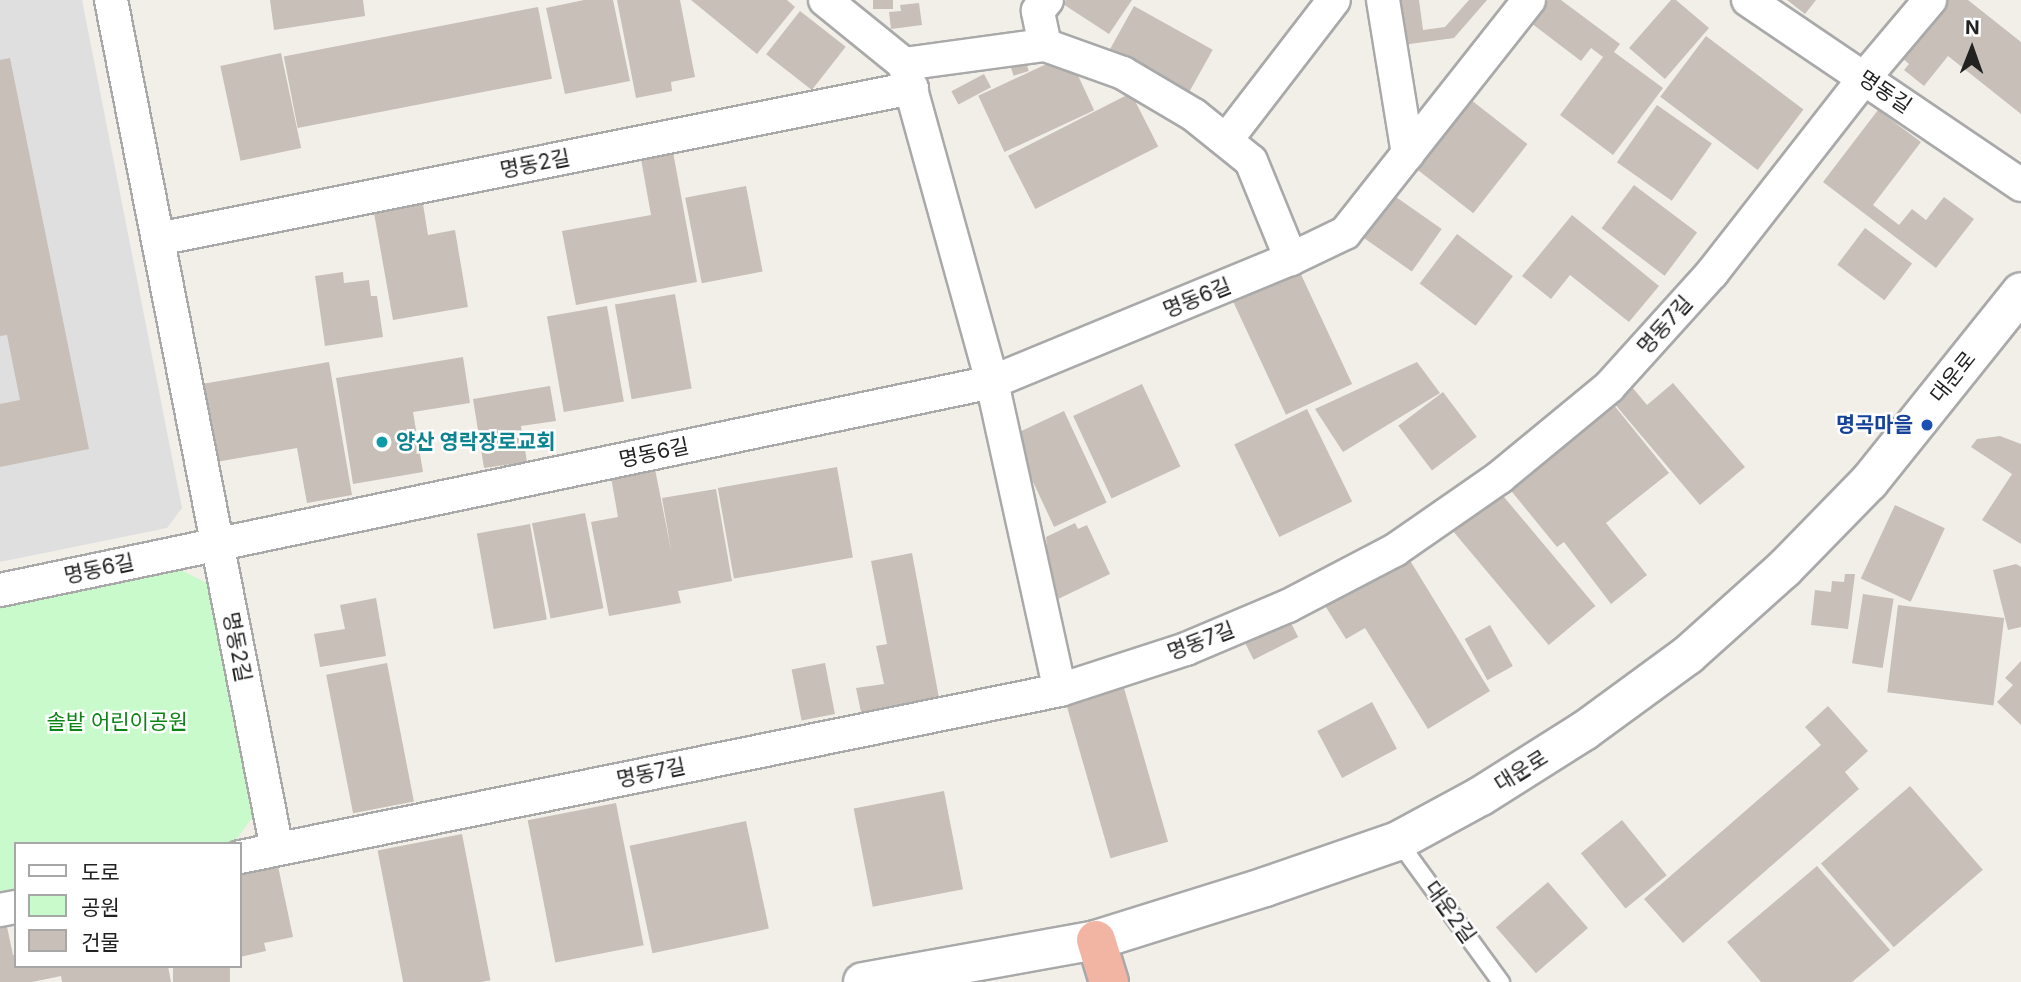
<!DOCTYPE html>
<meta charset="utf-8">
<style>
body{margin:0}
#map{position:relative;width:2021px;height:982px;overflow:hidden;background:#f2efe9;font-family:Inter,"Noto Sans KR",sans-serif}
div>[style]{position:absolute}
.residential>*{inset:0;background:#e0dfdf}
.park>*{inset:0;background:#c8facc}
.building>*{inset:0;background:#c7bfb8;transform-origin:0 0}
.roads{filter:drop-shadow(2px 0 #a9a9a9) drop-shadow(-2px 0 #a9a9a9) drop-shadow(0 2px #a9a9a9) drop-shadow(0 -2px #a9a9a9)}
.service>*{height:16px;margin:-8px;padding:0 8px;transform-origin:8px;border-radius:8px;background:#fff}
.minor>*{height:32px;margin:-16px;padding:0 16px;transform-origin:16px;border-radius:16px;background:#fff}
.tertiary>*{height:38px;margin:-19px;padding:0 19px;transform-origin:19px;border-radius:19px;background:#fff}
.trunk>*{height:38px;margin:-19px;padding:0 19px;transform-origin:19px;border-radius:19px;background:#f2b4a3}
.dots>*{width:19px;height:19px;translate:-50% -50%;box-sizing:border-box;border:4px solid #fff;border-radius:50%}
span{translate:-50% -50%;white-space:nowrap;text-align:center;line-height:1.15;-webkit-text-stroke:5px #fff;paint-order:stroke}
.street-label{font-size:21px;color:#222}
.transit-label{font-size:21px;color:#164399;font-weight:700}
.right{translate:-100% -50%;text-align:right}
.culture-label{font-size:21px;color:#0d838f;font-weight:700}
.left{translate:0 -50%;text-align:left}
.park-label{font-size:21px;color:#0c8416}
.legend{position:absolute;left:14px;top:842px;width:228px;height:126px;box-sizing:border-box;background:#fff;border:2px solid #a7a7a7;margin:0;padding:9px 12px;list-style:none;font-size:21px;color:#222}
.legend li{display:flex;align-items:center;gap:14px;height:35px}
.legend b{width:35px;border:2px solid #a7a7a7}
.north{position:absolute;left:1937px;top:14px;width:70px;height:70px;-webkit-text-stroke:5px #fff;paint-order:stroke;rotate:1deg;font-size:19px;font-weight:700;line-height:28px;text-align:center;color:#222}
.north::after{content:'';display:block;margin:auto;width:24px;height:32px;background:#222;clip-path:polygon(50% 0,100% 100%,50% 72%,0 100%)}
</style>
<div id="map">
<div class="residential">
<div style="clip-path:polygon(0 0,82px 0,182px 508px,167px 528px,0 562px)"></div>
</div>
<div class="park">
<div style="clip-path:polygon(181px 570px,207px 583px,254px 815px,233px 844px,16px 844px,16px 891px,0 894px,0 605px)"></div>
</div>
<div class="building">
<div style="clip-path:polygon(270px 0,363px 0,365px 16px,274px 30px)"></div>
<div style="clip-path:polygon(584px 0,613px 0,630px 81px,565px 94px,546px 8px)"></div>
<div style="clip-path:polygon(617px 0,680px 0,695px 77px,671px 82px,672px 91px,636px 98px)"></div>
<div style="clip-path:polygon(691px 0,787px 0,795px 7px,757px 54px)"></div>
<div style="left:873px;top:0;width:20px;height:9px"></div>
<div style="clip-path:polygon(1066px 0,1132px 0,1109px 34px,1063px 4px)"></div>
<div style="clip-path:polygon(1389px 0,1419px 0,1423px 30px,1445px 27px,1469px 0,1487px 0,1454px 38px,1395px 46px)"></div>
<div style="clip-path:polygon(1548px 0,1561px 0,1620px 44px,1614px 52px,1663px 88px,1613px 155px,1560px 115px,1603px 57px,1591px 48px,1581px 61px,1531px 23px)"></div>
<div style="clip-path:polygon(1671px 0,1676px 0,1709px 28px,1665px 79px,1629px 48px)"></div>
<div style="clip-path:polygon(1787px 0,1816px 0,1805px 14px)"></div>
<div style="clip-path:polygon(1936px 0,1968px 0,2021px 42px,2021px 114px,1948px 56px,1924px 86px,1904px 70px,1909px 64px,1901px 57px)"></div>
<div style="clip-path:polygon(919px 3px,922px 25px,891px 29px,889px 12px,901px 11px,900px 5px)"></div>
<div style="left:1134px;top:6px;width:90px;height:50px;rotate:29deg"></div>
<div style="left:538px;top:7px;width:73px;height:259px;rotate:79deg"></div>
<div style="left:800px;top:11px;width:58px;height:55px;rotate:38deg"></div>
<div style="left:1706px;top:36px;width:122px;height:76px;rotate:37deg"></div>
<div style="left:1022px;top:50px;width:22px;height:16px;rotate:72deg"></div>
<div style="left:281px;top:53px;width:97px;height:62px;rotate:78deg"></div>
<div style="left:1068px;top:54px;width:62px;height:99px;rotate:65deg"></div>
<div style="clip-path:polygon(10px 58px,89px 449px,0 467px,0 404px,20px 400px,7px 335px,0 336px,0 60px)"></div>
<div style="left:984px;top:74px;width:15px;height:37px;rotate:62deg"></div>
<div style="left:1131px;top:93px;width:60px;height:138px;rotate:63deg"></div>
<div style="left:1466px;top:96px;width:78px;height:88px;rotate:38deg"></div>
<div style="left:1657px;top:105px;width:67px;height:70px;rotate:35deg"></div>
<div style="clip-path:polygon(1878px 110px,1921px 142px,1873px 205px,1899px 225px,1912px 209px,1926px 220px,1944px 197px,1974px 219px,1936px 268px,1823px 182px)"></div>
<div style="clip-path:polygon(673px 152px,697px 282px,576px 305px,562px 231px,651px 215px,641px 159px)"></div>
<div style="left:1634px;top:185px;width:79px;height:54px;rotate:37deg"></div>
<div style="left:746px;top:186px;width:87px;height:62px;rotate:79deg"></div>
<div style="left:1386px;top:190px;width:68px;height:52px;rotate:35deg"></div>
<div style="clip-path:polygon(423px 204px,428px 235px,455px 230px,468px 307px,393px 320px,374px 213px)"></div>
<div style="clip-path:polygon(1572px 215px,1659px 286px,1629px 322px,1570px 275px,1551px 299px,1522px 276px)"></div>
<div style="left:1865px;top:228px;width:59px;height:46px;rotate:37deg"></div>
<div style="left:1457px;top:234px;width:70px;height:62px;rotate:37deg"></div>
<div style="left:1298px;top:268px;width:128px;height:73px;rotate:65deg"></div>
<div style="clip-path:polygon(343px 272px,344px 283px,369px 280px,371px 296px,377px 296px,383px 337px,325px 346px,315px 276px)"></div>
<div style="left:675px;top:294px;width:96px;height:61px;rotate:80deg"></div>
<div style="left:607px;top:306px;width:97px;height:61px;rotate:80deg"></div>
<div style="clip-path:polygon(463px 357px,470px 403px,413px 412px,423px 472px,353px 484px,336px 378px)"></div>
<div style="clip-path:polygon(329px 362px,352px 495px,307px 503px,297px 448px,216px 462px,202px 384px)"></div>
<div style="clip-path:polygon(1417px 362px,1440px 393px,1343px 452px,1315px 409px)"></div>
<div style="clip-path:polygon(1673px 383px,1745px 467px,1700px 505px,1613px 402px,1632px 387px,1647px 405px)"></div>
<div style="left:1142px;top:384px;width:91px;height:76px;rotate:65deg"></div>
<div style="clip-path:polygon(550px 386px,556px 421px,521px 426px,527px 462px,484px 468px,473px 399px)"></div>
<div style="left:1443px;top:392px;width:56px;height:56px;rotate:53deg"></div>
<div style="clip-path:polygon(1613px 404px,1669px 473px,1606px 523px,1647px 575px,1611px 604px,1564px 542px,1557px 547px,1508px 487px)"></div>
<div style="left:1307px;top:409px;width:103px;height:81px;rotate:64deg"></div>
<div style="left:1064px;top:411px;width:101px;height:58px;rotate:65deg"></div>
<div style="clip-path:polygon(2000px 436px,2021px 444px,2021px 544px,1982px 520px,2012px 474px,1971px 447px,1977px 439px)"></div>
<div style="left:837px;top:467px;width:92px;height:121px;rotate:80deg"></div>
<div style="clip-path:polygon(655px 469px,672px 555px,662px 498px,716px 489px,732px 581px,678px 591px,681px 603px,609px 616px,591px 522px,618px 517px,611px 477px)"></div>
<div style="left:1499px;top:491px;width:150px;height:61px;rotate:50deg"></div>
<div style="left:1895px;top:505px;width:55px;height:81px;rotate:25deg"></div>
<div style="left:585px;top:513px;width:97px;height:54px;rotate:79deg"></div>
<div style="clip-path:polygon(1075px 523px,1078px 529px,1087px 525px,1110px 574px,1056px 600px,1052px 595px,1046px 537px)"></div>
<div style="left:530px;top:524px;width:97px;height:54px;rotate:80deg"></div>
<div style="clip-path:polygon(912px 553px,939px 698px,861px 712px,856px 688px,884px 684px,876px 646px,887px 644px,871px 561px)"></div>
<div style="clip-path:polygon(1406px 554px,1490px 691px,1428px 729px,1365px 628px,1346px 639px,1324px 604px)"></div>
<div style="clip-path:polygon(2016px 564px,2021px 567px,2021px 627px,2008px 630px,1993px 570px)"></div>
<div style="clip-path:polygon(1845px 574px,1855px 574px,1848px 629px,1811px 625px,1815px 590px,1831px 592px,1832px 581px,1844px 582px)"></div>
<div style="left:1863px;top:594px;width:31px;height:70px;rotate:9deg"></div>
<div style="clip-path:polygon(376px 598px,386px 656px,320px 667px,314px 634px,345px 629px,340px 605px)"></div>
<div style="left:1898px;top:605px;width:107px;height:88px;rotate:7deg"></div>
<div style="left:1290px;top:621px;width:18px;height:50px;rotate:63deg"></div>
<div style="left:1490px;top:625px;width:47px;height:29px;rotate:61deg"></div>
<div style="clip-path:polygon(2021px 661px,2021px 725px,1997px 702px,2013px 685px,2005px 678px)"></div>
<div style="left:387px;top:663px;width:141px;height:62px;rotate:79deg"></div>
<div style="left:825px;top:663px;width:52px;height:34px;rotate:79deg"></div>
<div style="left:1124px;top:688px;width:160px;height:60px;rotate:74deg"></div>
<div style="left:1372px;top:702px;width:53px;height:62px;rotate:62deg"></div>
<div style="clip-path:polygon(1828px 706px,1868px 751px,1845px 772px,1859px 789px,1683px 943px,1644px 899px,1821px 745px,1805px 727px)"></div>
<div style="left:1910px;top:786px;width:111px;height:118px;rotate:49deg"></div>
<div style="left:944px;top:791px;width:100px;height:92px;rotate:79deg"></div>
<div style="left:616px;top:803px;width:145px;height:90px;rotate:79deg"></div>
<div style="left:1622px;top:820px;width:71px;height:53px;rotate:51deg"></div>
<div style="left:746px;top:821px;width:110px;height:119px;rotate:78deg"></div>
<div style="left:462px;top:834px;width:149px;height:86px;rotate:79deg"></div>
<div style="clip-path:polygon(278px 866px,293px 937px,264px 943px,266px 951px,240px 957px,240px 874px)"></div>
<div style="clip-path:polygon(1817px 866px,1890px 950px,1852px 982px,1761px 982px,1727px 942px)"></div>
<div style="left:1548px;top:882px;width:61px;height:69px;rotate:49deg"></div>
<div style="clip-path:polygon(6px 922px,13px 955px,16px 955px,16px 966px,168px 966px,171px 982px,62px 982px,61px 976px,32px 982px,0 982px,0 923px)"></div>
<div style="left:173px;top:966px;width:57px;height:16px"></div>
</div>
<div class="roads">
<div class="service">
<div style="left:1398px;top:841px;width:175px;rotate:53.9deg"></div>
</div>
<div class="minor">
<div style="left:111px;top:0;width:865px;rotate:78.94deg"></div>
<div style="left:825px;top:0;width:102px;rotate:39deg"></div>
<div style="left:904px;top:64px;width:330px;rotate:74.5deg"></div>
<div style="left:992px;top:382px;width:315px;rotate:77.6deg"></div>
<div style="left:1383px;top:0;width:156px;rotate:80.8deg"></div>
<div style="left:1748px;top:0;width:330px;rotate:34.1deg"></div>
<div style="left:1045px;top:45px;width:35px;rotate:-102deg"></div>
<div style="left:1038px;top:11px;width:14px;rotate:-51deg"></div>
<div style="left:904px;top:64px;width:142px;rotate:-7.7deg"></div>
<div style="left:1045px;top:45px;width:83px;rotate:19.7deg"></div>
<div style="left:1123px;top:73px;width:82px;rotate:30.6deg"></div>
<div style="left:1194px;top:115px;width:73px;rotate:38.9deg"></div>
<div style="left:1251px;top:161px;width:106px;rotate:67.8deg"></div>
<div style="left:1227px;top:139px;width:175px;rotate:-52.4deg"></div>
<div style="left:158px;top:239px;width:769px;rotate:-11.32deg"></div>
<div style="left:0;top:590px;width:1014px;rotate:-11.84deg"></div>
<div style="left:992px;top:382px;width:323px;rotate:-22.4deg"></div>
<div style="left:1291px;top:259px;width:60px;rotate:-25.7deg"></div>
<div style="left:1345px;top:233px;width:297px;rotate:-51.7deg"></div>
<div style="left:240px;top:857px;width:837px;rotate:-11.51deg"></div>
<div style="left:1060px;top:690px;width:133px;rotate:-18deg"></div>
<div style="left:1186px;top:649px;width:111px;rotate:-22.9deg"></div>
<div style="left:1288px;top:606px;width:121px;rotate:-27.6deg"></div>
<div style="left:1395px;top:550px;width:128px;rotate:-34.8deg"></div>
<div style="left:1500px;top:477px;width:141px;rotate:-39.5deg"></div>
<div style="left:1609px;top:387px;width:154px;rotate:-47.9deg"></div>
<div style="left:1712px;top:273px;width:249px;rotate:-52deg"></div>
<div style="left:1865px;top:77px;width:101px;rotate:-49.8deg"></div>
<div style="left:0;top:910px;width:16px;rotate:-11deg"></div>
</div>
<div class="tertiary">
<div style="left:863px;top:982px;width:237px;rotate:-10.2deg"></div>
<div style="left:1096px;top:940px;width:177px;rotate:-17.4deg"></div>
<div style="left:1265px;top:887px;width:141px;rotate:-19.1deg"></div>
<div style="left:1398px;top:841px;width:94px;rotate:-28.5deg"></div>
<div style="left:1481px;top:796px;width:122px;rotate:-32.3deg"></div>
<div style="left:1584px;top:731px;width:129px;rotate:-36.2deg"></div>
<div style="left:1688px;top:655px;width:129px;rotate:-41.9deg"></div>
<div style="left:1784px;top:569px;width:122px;rotate:-45.7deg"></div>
<div style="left:1869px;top:482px;width:243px;rotate:-51.3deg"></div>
</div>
<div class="trunk">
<div style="left:1096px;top:940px;width:44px;rotate:72.8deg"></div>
</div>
</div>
<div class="dots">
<div style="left:1927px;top:425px;background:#1a4fb4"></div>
<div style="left:382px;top:442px;background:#0f9aa8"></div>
</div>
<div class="street-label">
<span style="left:1885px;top:92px;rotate:34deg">명동길</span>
<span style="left:535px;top:164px;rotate:-11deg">명동2길</span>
<span style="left:1197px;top:298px;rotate:-22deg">명동6길</span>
<span style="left:1665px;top:325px;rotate:-48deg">명동7길</span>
<span style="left:1953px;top:377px;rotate:-51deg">대운로</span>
<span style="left:654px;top:453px;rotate:-12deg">명동6길</span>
<span style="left:99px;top:569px;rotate:-12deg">명동6길</span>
<span style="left:1201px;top:641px;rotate:-21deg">명동7길</span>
<span style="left:237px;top:647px;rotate:79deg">명동2길</span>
<span style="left:1521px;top:771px;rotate:-32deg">대운로</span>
<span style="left:651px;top:773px;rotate:-12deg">명동7길</span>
<span style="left:1450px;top:912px;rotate:54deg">대운2길</span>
</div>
<div class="transit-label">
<span class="right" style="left:1913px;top:425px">명곡마을</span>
</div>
<div class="culture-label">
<span class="left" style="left:396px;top:442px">양산 영락장로교회</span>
</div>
<div class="park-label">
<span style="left:117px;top:722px">솔밭 어린이공원</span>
</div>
<ul class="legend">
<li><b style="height:9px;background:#fff"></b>도로</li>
<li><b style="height:19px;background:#c8facc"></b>공원</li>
<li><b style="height:19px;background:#c7bfb8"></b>건물</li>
</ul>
<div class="north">N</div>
</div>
